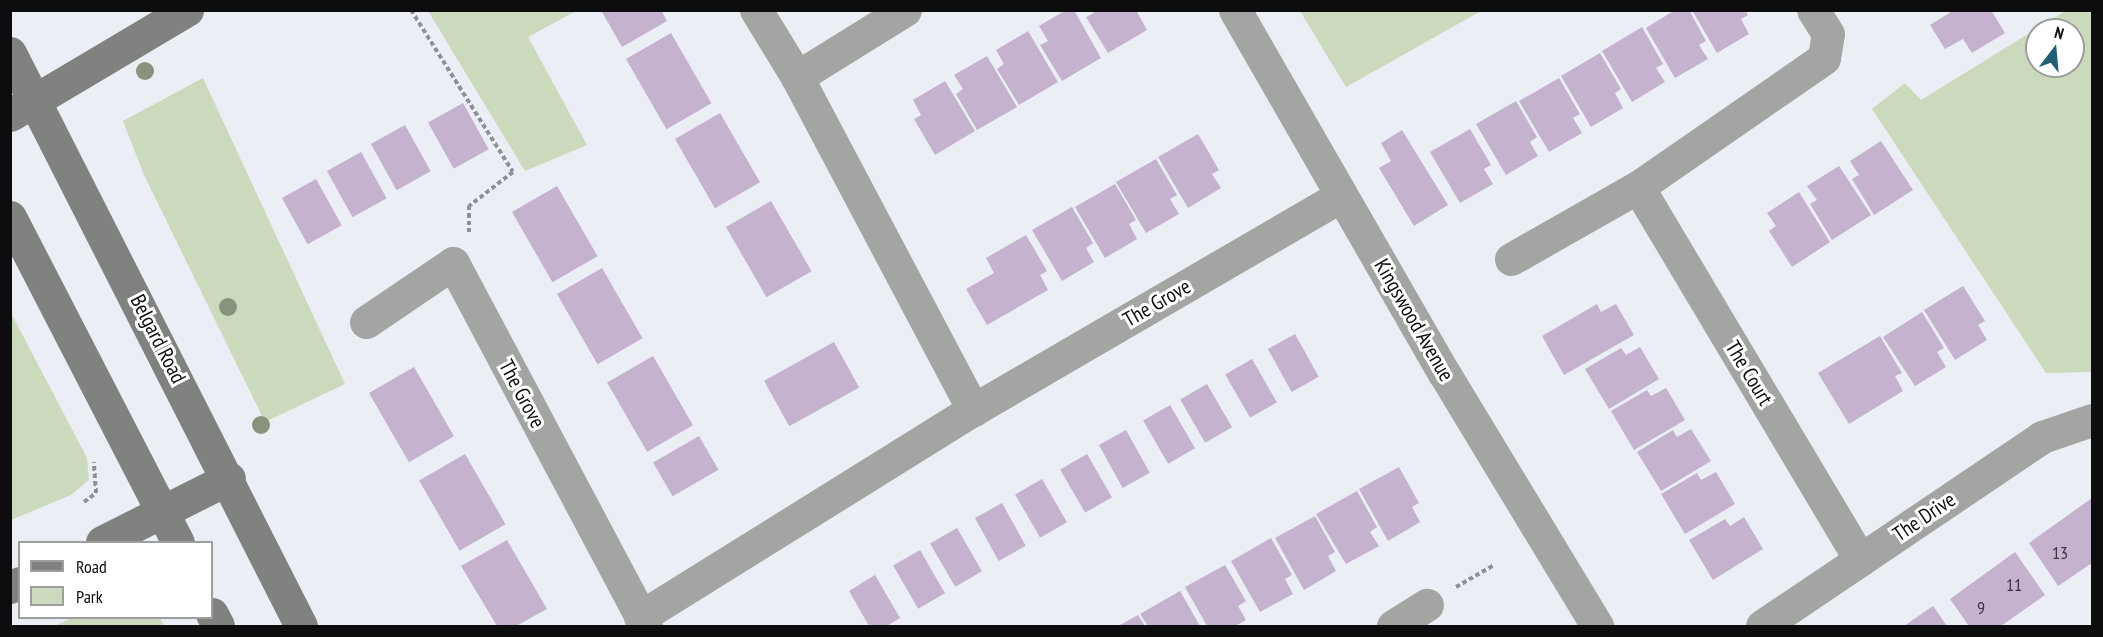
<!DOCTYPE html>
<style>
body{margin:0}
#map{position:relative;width:2103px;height:637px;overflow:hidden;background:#eceef6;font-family:"PT Sans Narrow",sans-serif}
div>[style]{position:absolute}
.green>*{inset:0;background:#cbdabd}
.building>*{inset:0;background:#c4b2cf;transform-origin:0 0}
.path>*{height:4px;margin-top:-2px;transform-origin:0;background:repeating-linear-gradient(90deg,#8f9096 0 4.5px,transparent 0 7.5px)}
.street>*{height:33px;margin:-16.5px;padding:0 16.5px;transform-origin:16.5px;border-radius:16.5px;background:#a3a5a2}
.secondary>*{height:33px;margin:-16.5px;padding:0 16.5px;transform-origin:16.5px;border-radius:16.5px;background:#7f827e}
.trees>*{width:18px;height:18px;margin:-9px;border-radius:50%;background:#87937d}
span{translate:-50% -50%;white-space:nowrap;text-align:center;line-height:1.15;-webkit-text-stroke:6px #fff;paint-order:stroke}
.number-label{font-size:18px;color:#3b3640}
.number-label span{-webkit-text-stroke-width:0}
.street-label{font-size:21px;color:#0d0d10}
.frame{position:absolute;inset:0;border:12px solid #0d0d10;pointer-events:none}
.legend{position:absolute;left:18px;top:541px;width:195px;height:78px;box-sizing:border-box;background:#fff;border:2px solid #9e9e9f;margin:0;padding:8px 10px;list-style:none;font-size:18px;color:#0d0d10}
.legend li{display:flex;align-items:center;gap:12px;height:30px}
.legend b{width:30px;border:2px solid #9e9e9f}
.north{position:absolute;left:2025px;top:18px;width:60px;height:60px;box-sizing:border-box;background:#fff;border:2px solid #9e9e9f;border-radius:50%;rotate:16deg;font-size:16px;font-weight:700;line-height:24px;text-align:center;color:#0d0d10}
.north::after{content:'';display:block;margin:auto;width:21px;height:27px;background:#206076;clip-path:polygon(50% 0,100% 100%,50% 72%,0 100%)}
</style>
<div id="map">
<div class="green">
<div style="clip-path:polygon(evenodd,2067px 10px,2092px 11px,2092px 372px,2046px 373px,1872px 109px,1905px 83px,1921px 100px,2067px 10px,2037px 30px,2073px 30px,2073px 66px,2037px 66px,2037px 30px)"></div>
<div style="clip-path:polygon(428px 11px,576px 11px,528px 37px,587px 145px,525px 171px)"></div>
<div style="clip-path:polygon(1300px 11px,1481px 11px,1346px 87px)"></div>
<div style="clip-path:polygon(203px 78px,345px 384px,265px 422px,144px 175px,123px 121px)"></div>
<div style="clip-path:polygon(10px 311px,87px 458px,89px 480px,71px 495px,11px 520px)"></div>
<div style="clip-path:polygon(72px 618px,160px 618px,164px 626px,54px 626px)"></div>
</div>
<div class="building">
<div style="clip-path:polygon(605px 10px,661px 10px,667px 21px,622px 47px,602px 12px)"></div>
<div style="clip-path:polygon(1066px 10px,1074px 10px,1101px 58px,1062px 81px,1040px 45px,1048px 41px,1039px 26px)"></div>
<div style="clip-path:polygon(1092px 10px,1136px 10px,1147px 30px,1108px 53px,1086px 17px,1094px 13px)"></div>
<div style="clip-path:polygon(1675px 10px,1689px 10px,1706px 41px,1699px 45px,1708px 59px,1675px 78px,1646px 28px)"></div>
<div style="clip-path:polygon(1692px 10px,1745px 10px,1748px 15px,1741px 19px,1749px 34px,1717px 53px)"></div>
<div style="clip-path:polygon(1954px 10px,1991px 10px,2005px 33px,1972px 53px,1963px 39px,1945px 49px,1930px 25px)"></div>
<div style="clip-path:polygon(1642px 27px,1663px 64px,1656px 68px,1665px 82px,1632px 102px,1602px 51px)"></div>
<div style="clip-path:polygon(1028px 31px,1058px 82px,1019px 105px,997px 69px,1004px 64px,996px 50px)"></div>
<div style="left:671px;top:33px;width:81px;height:52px;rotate:60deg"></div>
<div style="clip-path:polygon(1600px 53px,1621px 89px,1615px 93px,1623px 108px,1591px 127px,1561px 76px)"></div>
<div style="clip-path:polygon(987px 56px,1017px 107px,977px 130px,956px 94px,963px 89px,954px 75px)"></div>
<div style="clip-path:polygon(1559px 78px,1580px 114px,1573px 118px,1582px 133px,1549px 152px,1519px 101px)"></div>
<div style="clip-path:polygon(945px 81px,975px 131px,935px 155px,914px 119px,921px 115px,913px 100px)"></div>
<div style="clip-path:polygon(1516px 101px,1537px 137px,1530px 142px,1538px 156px,1506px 175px,1476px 124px)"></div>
<div style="left:463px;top:103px;width:53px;height:40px;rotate:61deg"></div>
<div style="left:720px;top:113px;width:80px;height:52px;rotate:60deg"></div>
<div style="left:405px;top:125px;width:53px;height:39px;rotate:61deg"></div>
<div style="clip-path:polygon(1470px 129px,1491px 165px,1484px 169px,1493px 184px,1460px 203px,1430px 152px)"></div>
<div style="clip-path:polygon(1402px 130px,1448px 205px,1414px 226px,1379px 168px,1391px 161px,1381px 143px)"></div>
<div style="clip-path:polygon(1198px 134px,1219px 170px,1212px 174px,1221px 188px,1188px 208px,1158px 157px)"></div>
<div style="clip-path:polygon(1881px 141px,1913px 190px,1874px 215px,1852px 179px,1859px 175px,1850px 161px)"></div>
<div style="left:361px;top:152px;width:53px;height:39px;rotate:61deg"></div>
<div style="clip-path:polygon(1156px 159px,1177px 195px,1170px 199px,1179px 214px,1146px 233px,1116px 182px)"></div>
<div style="clip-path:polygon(1839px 166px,1871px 215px,1832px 240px,1810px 204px,1817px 200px,1807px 186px)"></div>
<div style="left:316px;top:179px;width:53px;height:39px;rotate:61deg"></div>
<div style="clip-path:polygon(1115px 184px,1136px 220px,1129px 224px,1137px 239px,1105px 258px,1075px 207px)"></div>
<div style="left:557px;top:186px;width:81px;height:52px;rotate:60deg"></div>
<div style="clip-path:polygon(1799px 192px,1830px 242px,1792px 267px,1769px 231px,1776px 226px,1767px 213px)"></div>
<div style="left:771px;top:201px;width:81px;height:52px;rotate:60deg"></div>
<div style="clip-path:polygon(1072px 207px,1093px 243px,1086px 248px,1094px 262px,1062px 281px,1032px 230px)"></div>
<div style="clip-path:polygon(1026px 235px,1047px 271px,1040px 275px,1048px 290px,987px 325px,966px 289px,994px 273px,986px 258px)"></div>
<div style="left:602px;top:268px;width:81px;height:52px;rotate:60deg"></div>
<div style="clip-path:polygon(1963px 286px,1985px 321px,1978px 325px,1987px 340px,1955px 360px,1924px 310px)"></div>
<div style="clip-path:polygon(1597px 304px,1601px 312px,1616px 304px,1634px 335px,1564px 375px,1542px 336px)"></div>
<div style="clip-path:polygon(1922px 312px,1944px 348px,1937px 352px,1946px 367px,1915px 386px,1883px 337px)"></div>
<div style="left:1295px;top:334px;width:49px;height:31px;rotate:61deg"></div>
<div style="clip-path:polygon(1880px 336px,1902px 373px,1895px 376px,1903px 391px,1849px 424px,1818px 373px)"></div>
<div style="left:834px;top:342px;width:52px;height:80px;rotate:61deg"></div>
<div style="clip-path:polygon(1640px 347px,1659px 379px,1609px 409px,1585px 369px,1621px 348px,1626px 355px)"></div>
<div style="left:653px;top:356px;width:80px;height:53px;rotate:60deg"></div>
<div style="left:1252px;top:359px;width:50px;height:31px;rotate:60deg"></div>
<div style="left:414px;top:367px;width:80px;height:52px;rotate:60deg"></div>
<div style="left:1207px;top:384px;width:50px;height:31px;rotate:60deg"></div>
<div style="clip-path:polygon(1666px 388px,1685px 420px,1634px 450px,1611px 411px,1647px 390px,1651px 396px)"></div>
<div style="left:1170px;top:405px;width:50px;height:31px;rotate:60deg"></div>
<div style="clip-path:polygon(1691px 429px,1711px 461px,1661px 491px,1637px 452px,1673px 430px,1677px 437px)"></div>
<div style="left:1126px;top:430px;width:49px;height:31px;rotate:61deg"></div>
<div style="left:699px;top:436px;width:39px;height:53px;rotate:60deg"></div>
<div style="left:465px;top:454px;width:81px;height:53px;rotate:60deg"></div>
<div style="left:1087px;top:454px;width:50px;height:31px;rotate:60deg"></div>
<div style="clip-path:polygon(1399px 467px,1419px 503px,1412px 507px,1420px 522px,1388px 541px,1359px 489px)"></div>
<div style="clip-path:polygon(1716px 472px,1735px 504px,1685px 534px,1661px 494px,1697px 473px,1701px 480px)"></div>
<div style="left:1042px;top:479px;width:50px;height:31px;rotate:60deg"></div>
<div style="clip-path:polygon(1357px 491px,1377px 527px,1370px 532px,1379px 546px,1346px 564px,1316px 514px)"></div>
<div style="clip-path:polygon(2092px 498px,2092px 563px,2058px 586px,2029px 543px)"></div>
<div style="left:1002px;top:503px;width:49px;height:31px;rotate:61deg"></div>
<div style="clip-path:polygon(1315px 516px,1335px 552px,1328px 556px,1336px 571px,1304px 590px,1275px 538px)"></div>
<div style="clip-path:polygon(1744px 517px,1763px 549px,1713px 580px,1689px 540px,1725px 519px,1730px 526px)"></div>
<div style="left:957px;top:528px;width:50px;height:31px;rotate:60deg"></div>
<div style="clip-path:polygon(1271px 538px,1292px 575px,1285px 579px,1293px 594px,1260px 612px,1231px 561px)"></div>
<div style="clip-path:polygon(507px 540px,547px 609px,516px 626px,497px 626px,461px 566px)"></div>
<div style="left:920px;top:550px;width:50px;height:31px;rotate:60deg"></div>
<div style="clip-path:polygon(2015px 552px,2045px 595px,2001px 626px,1969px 626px,1950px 599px)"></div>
<div style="clip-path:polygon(1225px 565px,1246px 601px,1238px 606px,1246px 620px,1235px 626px,1207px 626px,1185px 587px)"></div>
<div style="clip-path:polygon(875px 575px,900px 618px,887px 626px,869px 626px,849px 591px)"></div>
<div style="clip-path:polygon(1180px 591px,1200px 626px,1148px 626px,1140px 614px)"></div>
<div style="clip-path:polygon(1933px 606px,1947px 626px,1904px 626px)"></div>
<div style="clip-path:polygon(1138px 615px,1145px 626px,1118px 626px)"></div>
</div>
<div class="path">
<div style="left:411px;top:10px;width:191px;rotate:57.8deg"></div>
<div style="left:513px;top:172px;width:56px;rotate:142.3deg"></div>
<div style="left:469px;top:206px;width:26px;rotate:90deg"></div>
<div style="left:84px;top:502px;width:15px;rotate:-37deg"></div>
<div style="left:96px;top:493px;width:31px;rotate:-94deg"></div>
<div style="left:1456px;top:587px;width:44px;rotate:-30.1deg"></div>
</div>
<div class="street">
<div style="left:756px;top:10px;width:79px;rotate:58.5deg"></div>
<div style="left:797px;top:77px;width:377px;rotate:62.1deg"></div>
<div style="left:1235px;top:10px;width:419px;rotate:60.1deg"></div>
<div style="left:1444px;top:373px;width:296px;rotate:58.8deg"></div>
<div style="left:797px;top:77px;width:127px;rotate:-31.8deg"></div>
<div style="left:1638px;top:187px;width:434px;rotate:59.2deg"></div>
<div style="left:1511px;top:259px;width:146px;rotate:-29.6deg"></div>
<div style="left:1638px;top:187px;width:226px;rotate:-34.7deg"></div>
<div style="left:1824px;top:58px;width:24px;rotate:-81deg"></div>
<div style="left:1828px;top:34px;width:28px;rotate:-122deg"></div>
<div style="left:366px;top:322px;width:105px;rotate:-34.1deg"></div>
<div style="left:453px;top:263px;width:411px;rotate:62deg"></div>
<div style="left:640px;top:617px;width:392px;rotate:-31.9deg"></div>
<div style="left:973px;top:410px;width:425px;rotate:-30.2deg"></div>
<div style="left:1393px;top:626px;width:40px;rotate:-32deg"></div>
<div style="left:1762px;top:626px;width:338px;rotate:-34deg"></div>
<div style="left:2042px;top:437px;width:53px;rotate:-18.8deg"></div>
</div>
<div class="secondary">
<div style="left:10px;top:53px;width:643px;rotate:63.08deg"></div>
<div style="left:10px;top:115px;width:206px;rotate:-30.7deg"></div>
<div style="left:10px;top:217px;width:366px;rotate:62.7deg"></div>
<div style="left:102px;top:542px;width:142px;rotate:-26.7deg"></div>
<div style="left:10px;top:587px;width:11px;rotate:-22deg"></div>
<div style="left:212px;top:614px;width:13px;rotate:63deg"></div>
</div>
<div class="trees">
<div style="left:145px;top:71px"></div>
<div style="left:228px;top:307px"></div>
<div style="left:261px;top:425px"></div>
</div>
<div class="number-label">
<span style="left:2060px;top:553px">13</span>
<span style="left:2014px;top:585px">11</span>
<span style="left:1981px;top:608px">9</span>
</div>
<div class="street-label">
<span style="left:1157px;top:303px;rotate:-30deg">The Grove</span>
<span style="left:1414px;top:320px;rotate:60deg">Kingswood Avenue</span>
<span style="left:158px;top:339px;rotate:63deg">Belgard Road</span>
<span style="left:1749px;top:373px;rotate:59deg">The Court</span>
<span style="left:522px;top:394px;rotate:62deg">The Grove</span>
<span style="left:1924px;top:517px;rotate:-34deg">The Drive</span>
</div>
<div class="frame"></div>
<ul class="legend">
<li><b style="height:8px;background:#7f827e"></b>Road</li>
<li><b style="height:16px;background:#cbdabd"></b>Park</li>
</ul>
<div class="north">N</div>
</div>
